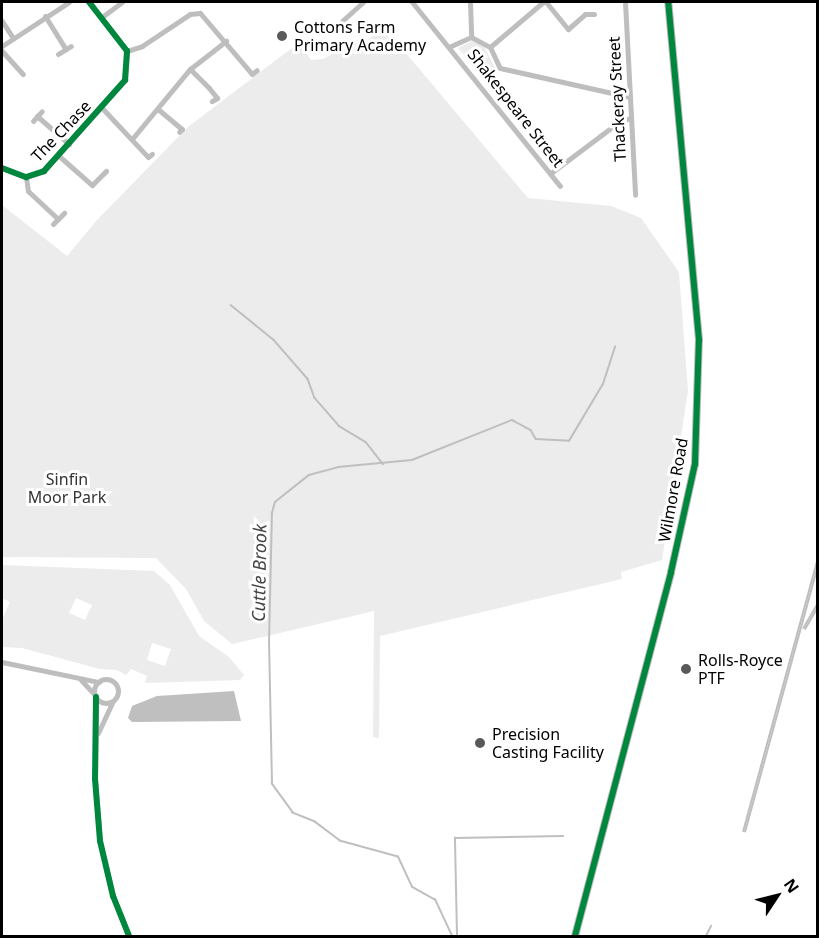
<!DOCTYPE html>
<style>
body{margin:0}
#map{position:relative;width:819px;height:938px;overflow:hidden;background:#fff;font-family:"Noto Sans",sans-serif}
div>[style]{position:absolute}
.green>*{inset:0;background:#ececec}
.water>*{inset:0;background:#bfbfbf}
.stream>*{height:1.5px;margin:-0.75px;padding:0 0.75px;transform-origin:0.75px;border-radius:0.75px;background:#bfbfbf}
.street>*{height:5px;margin:-2.5px;padding:0 2.5px;transform-origin:2.5px;border-radius:2.5px;background:#bebebe}
.street>.ring{margin:-2.5px;padding:0;box-sizing:content-box;background:none;border:5px solid #bebebe;border-radius:50%}
.secondary>*{height:8px;margin:-4px;padding:0 4px;transform-origin:4px;border-radius:4px;background:#b8b8b8}
.rail>*{height:4px;margin-top:-2px;transform-origin:0;background:repeating-linear-gradient(90deg,#fff 0 4.5px,#bebebe 0 9px);box-sizing:border-box;border-block:2px solid #bebebe}
.cycleway>*{height:6px;margin:-3px;padding:0 3px;transform-origin:3px;border-radius:3px;background:#00873e}
.dots>*{width:16px;height:16px;translate:-50% -50%;box-sizing:border-box;border:3px solid #fff;border-radius:50%}
span{translate:-50% -50%;white-space:nowrap;text-align:center;line-height:1.15;-webkit-text-stroke:6px #fff;paint-order:stroke}
.poi-label{font-size:16px;color:#000}
.left{translate:0 -50%;text-align:left}
.street-label{font-size:16px;color:#000}
.park-label{font-size:16px;color:#333}
.water-label{font-size:18px;color:#444;font-style:italic}
.frame{position:absolute;inset:0;border:3px solid #000;pointer-events:none}
.north{position:absolute;left:747px;top:866px;width:60px;height:60px;-webkit-text-stroke:4px #fff;paint-order:stroke;rotate:55deg;font-size:16px;font-weight:700;line-height:24px;text-align:center;color:#000}
.north::after{content:'';display:block;margin:auto;width:21px;height:27px;background:#000;clip-path:polygon(50% 0,100% 100%,50% 72%,0 100%)}
</style>
<div id="map">
<div class="green">
<div style="clip-path:polygon(384px 27px,528px 198px,611px 206px,641px 218px,679px 272px,688px 391px,662px 560px,621px 572px,622px 579px,380px 636px,379px 738px,373px 737px,374px 611px,232px 644px,204px 621px,186px 589px,156px 558px,2px 557px,2px 205px,67px 256px,97px 220px,188px 127px,276px 60px,299px 43px,311px 60px,323px 59px,362px 38px,365px 42px)"></div>
<div style="clip-path:polygon(472px 41px,484px 46px,498px 74px,487px 83px,458px 48px)"></div>
<div style="clip-path:polygon(evenodd,2px 565px,154px 571px,170px 585px,199px 636px,229px 657px,244px 675px,240px 680px,145px 683px,147px 676px,131px 669px,126px 675px,117px 670px,100px 669px,22px 648px,2px 647px,2px 620px,10px 602px,2px 598px,2px 565px,76px 598px,92px 605px,85px 620px,69px 613px,76px 598px,2px 565px,152px 643px,171px 649px,165px 666px,147px 660px,152px 643px)"></div>
</div>
<div class="water">
<div style="clip-path:polygon(234px 691px,241px 721px,132px 722px,128px 718px,132px 706px,157px 696px)"></div>
</div>
<div class="stream">
<div style="left:231px;top:305px;width:55px;rotate:39.1deg"></div>
<div style="left:274px;top:340px;width:52px;rotate:48.9deg"></div>
<div style="left:308px;top:379px;width:20px;rotate:70deg"></div>
<div style="left:315px;top:398px;width:37px;rotate:49deg"></div>
<div style="left:339px;top:426px;width:31px;rotate:31deg"></div>
<div style="left:366px;top:442px;width:28px;rotate:52deg"></div>
<div style="left:452px;top:936px;width:40px;rotate:-115deg"></div>
<div style="left:435px;top:900px;width:26px;rotate:-151deg"></div>
<div style="left:412px;top:887px;width:33px;rotate:-115deg"></div>
<div style="left:398px;top:857px;width:60px;rotate:-164.6deg"></div>
<div style="left:340px;top:841px;width:31px;rotate:-143deg"></div>
<div style="left:315px;top:822px;width:24px;rotate:-158deg"></div>
<div style="left:293px;top:813px;width:36px;rotate:-126deg"></div>
<div style="left:272px;top:784px;width:141px;rotate:-91.2deg"></div>
<div style="left:269px;top:643px;width:130px;rotate:-88.7deg"></div>
<div style="left:272px;top:513px;width:11px;rotate:-75deg"></div>
<div style="left:275px;top:502px;width:43px;rotate:-38.5deg"></div>
<div style="left:309px;top:475px;width:30px;rotate:-15deg"></div>
<div style="left:338px;top:467px;width:74px;rotate:-5.4deg"></div>
<div style="left:412px;top:460px;width:108px;rotate:-21.8deg"></div>
<div style="left:512px;top:420px;width:21px;rotate:28deg"></div>
<div style="left:531px;top:430px;width:10px;rotate:61deg"></div>
<div style="left:536px;top:439px;width:33px;rotate:3deg"></div>
<div style="left:569px;top:441px;width:66px;rotate:-59.2deg"></div>
<div style="left:603px;top:384px;width:39px;rotate:-72deg"></div>
<div style="left:457px;top:936px;width:98px;rotate:-91.2deg"></div>
<div style="left:455px;top:838px;width:108px;rotate:-1.1deg"></div>
<div style="left:706px;top:936px;width:11px;rotate:-63deg"></div>
</div>
<div class="street">
<div style="left:412px;top:2px;width:236px;rotate:51.2deg"></div>
<div style="left:470px;top:2px;width:35px;rotate:88deg"></div>
<div style="left:546px;top:2px;width:35px;rotate:51deg"></div>
<div style="left:568px;top:29px;width:23px;rotate:-41deg"></div>
<div style="left:585px;top:14px;width:9px"></div>
<div style="left:625px;top:2px;width:193px;rotate:87deg"></div>
<div style="left:45px;top:16px;width:39px;rotate:58deg"></div>
<div style="left:102px;top:17px;width:25px;rotate:-37deg"></div>
<div style="left:2px;top:21px;width:20px;rotate:57deg"></div>
<div style="left:342px;top:21px;width:28px;rotate:-42deg"></div>
<div style="left:2px;top:46px;width:80px;rotate:-33.3deg"></div>
<div style="left:451px;top:46px;width:22px;rotate:-24deg"></div>
<div style="left:471px;top:37px;width:21px;rotate:28deg"></div>
<div style="left:490px;top:47px;width:23px;rotate:65deg"></div>
<div style="left:500px;top:68px;width:133px;rotate:12.6deg"></div>
<div style="left:490px;top:47px;width:70px;rotate:-40.3deg"></div>
<div style="left:2px;top:51px;width:31px;rotate:48deg"></div>
<div style="left:127px;top:51px;width:16px;rotate:-18deg"></div>
<div style="left:142px;top:46px;width:58px;rotate:-33.7deg"></div>
<div style="left:190px;top:14px;width:10px;rotate:-6deg"></div>
<div style="left:200px;top:13px;width:80px;rotate:49.6deg"></div>
<div style="left:252px;top:74px;width:6px;rotate:-39deg"></div>
<div style="left:58px;top:54px;width:15px;rotate:-32deg"></div>
<div style="left:190px;top:69px;width:27px;rotate:45deg"></div>
<div style="left:209px;top:88px;width:13px;rotate:51deg"></div>
<div style="left:217px;top:98px;width:6px;rotate:149deg"></div>
<div style="left:102px;top:108px;width:67px;rotate:46.8deg"></div>
<div style="left:148px;top:157px;width:5px;rotate:-37deg"></div>
<div style="left:159px;top:110px;width:30px;rotate:40deg"></div>
<div style="left:182px;top:129px;width:4px;rotate:135deg"></div>
<div style="left:37px;top:116px;width:43px;rotate:41.2deg"></div>
<div style="left:33px;top:121px;width:13px;rotate:-48deg"></div>
<div style="left:132px;top:139px;width:91px;rotate:-50.4deg"></div>
<div style="left:190px;top:69px;width:46px;rotate:-37.9deg"></div>
<div style="left:59px;top:156px;width:44px;rotate:41.3deg"></div>
<div style="left:92px;top:185px;width:20px;rotate:-45deg"></div>
<div style="left:2px;top:168px;width:26px;rotate:21deg"></div>
<div style="left:26px;top:177px;width:19px;rotate:-18deg"></div>
<div style="left:44px;top:171px;width:122px;rotate:-48.3deg"></div>
<div style="left:125px;top:80px;width:29px;rotate:-86deg"></div>
<div style="left:127px;top:51px;width:62px;rotate:-127.8deg"></div>
<div style="left:551px;top:173px;width:86px;rotate:-37deg"></div>
<div style="left:620px;top:121px;width:11px;rotate:-15deg"></div>
<div style="left:26px;top:177px;width:14px;rotate:82deg"></div>
<div style="left:28px;top:191px;width:41px;rotate:43deg"></div>
<div style="left:53px;top:224px;width:16px;rotate:-45deg"></div>
<div style="left:2px;top:662px;width:99px;rotate:11.7deg"></div>
<div class="ring" style="left:94px;top:679px;width:19px;height:19px"></div>
<div style="left:81px;top:680px;width:21px;rotate:47deg"></div>
<div style="left:96px;top:697px;width:82px;rotate:90.7deg"></div>
<div style="left:95px;top:779px;width:62px;rotate:85.4deg"></div>
<div style="left:100px;top:841px;width:57px;rotate:76.7deg"></div>
<div style="left:113px;top:896px;width:43px;rotate:68.2deg"></div>
<div style="left:98px;top:733px;width:35px;rotate:-65deg"></div>
</div>
<div class="secondary">
<div style="left:575px;top:936px;width:376px;rotate:-75.2deg"></div>
<div style="left:671px;top:572px;width:111px;rotate:-77.5deg"></div>
<div style="left:695px;top:464px;width:124px;rotate:-88.2deg"></div>
<div style="left:699px;top:340px;width:339px;rotate:-95.2deg"></div>
</div>
<div class="rail">
<div style="left:804px;top:629px;width:28px;rotate:-60deg"></div>
<div style="left:744px;top:832px;width:280px;rotate:-74.7deg"></div>
</div>
<div class="cycleway">
<div style="left:2px;top:168px;width:26px;rotate:21deg"></div>
<div style="left:26px;top:177px;width:19px;rotate:-18deg"></div>
<div style="left:44px;top:171px;width:122px;rotate:-48.3deg"></div>
<div style="left:125px;top:80px;width:29px;rotate:-86deg"></div>
<div style="left:127px;top:51px;width:62px;rotate:-127.8deg"></div>
<div style="left:96px;top:697px;width:82px;rotate:90.7deg"></div>
<div style="left:95px;top:779px;width:62px;rotate:85.4deg"></div>
<div style="left:100px;top:841px;width:57px;rotate:76.7deg"></div>
<div style="left:113px;top:896px;width:43px;rotate:68.2deg"></div>
<div style="left:575px;top:936px;width:376px;rotate:-75.2deg"></div>
<div style="left:671px;top:572px;width:111px;rotate:-77.5deg"></div>
<div style="left:695px;top:464px;width:124px;rotate:-88.2deg"></div>
<div style="left:699px;top:340px;width:339px;rotate:-95.2deg"></div>
</div>
<div class="dots">
<div style="left:282px;top:36px;background:#595959"></div>
<div style="left:686px;top:669px;background:#595959"></div>
<div style="left:480px;top:743px;background:#595959"></div>
</div>
<div class="poi-label">
<span class="left" style="left:294px;top:36px">Cottons Farm<br>Primary Academy</span>
<span class="left" style="left:698px;top:669px">Rolls-Royce<br>PTF</span>
<span class="left" style="left:492px;top:743px">Precision<br>Casting Facility</span>
</div>
<div class="street-label">
<span style="left:617px;top:99px;rotate:-93deg">Thackeray Street</span>
<span style="left:516px;top:108px;rotate:52deg">Shakespeare Street</span>
<span style="left:61px;top:131px;rotate:-46deg">The Chase</span>
<span style="left:673px;top:490px;rotate:-80deg">Wilmore Road</span>
</div>
<div class="park-label">
<span style="left:67px;top:488px">Sinfin<br>Moor Park</span>
</div>
<div class="water-label">
<span style="left:259px;top:573px;rotate:-89deg">Cuttle Brook</span>
</div>
<div class="frame"></div>
<div class="north">N</div>
</div>
